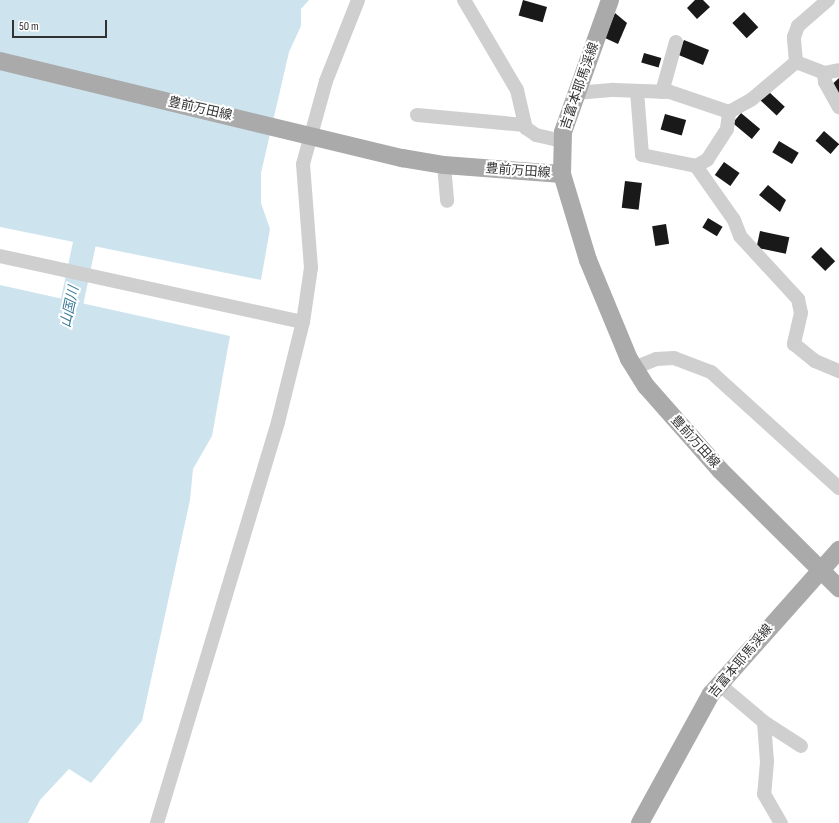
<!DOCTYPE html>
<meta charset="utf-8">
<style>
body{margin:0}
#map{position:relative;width:839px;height:823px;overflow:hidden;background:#fff;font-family:"Sofia Sans Condensed","Noto Sans JP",sans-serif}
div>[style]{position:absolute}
.water>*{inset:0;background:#cde4ef}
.river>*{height:23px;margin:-11.5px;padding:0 11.5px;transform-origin:11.5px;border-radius:11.5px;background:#cde4ef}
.building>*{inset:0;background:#191919;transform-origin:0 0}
.minor>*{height:14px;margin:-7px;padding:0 7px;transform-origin:7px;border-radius:7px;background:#cfcfcf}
.major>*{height:18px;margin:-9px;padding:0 9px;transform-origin:9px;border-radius:9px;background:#aaa}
span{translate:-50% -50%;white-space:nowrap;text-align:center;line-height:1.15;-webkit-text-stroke:4px #fff;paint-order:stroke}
.street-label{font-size:13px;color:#323232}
.water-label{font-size:14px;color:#3b7b99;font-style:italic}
.scale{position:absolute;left:12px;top:20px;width:95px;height:18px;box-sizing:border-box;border:2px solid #323232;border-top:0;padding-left:5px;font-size:12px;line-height:14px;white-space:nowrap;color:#323232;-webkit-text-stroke:3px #fff;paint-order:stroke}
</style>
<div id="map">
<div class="water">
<div style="clip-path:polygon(0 0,309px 0,301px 9px,301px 26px,289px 52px,261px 173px,261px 203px,270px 229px,261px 280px,0 227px)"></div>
<div style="clip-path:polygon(0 285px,230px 336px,212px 436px,193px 469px,190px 500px,142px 721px,91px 783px,69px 769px,40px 800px,28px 823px,0 823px)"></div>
</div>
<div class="river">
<div style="left:65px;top:332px;width:121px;rotate:-78deg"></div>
</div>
<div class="building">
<div style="left:523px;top:0;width:25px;height:16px;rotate:16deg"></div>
<div style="clip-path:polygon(695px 0,703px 0,710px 7px,697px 19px,687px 8px)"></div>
<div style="left:744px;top:12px;width:21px;height:16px;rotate:47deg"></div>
<div style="clip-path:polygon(615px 13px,627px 23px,618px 44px,605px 38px)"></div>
<div style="left:684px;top:40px;width:27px;height:16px;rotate:22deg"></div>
<div style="left:644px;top:53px;width:18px;height:10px;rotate:16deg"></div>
<div style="clip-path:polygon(839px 78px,839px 101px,828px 88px)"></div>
<div style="left:768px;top:91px;width:23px;height:12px;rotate:43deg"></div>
<div style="left:741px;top:113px;width:25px;height:13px;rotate:40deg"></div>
<div style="left:665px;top:114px;width:22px;height:16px;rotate:16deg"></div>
<div style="left:824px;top:131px;width:20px;height:13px;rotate:41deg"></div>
<div style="left:779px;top:141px;width:23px;height:13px;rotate:31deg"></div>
<div style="left:724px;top:162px;width:19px;height:16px;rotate:35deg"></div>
<div style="left:625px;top:181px;width:17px;height:27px;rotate:7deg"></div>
<div style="clip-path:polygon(768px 185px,786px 200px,780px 212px,759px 195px)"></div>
<div style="left:708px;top:218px;width:17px;height:11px;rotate:31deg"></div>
<div style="left:666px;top:224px;width:20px;height:14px;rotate:81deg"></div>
<div style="left:760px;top:231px;width:30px;height:17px;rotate:12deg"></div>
<div style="left:821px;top:247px;width:20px;height:14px;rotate:45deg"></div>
</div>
<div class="minor">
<div style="left:464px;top:0;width:104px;rotate:59.5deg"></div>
<div style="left:517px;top:90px;width:39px;rotate:77deg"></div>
<div style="left:526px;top:128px;width:12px;rotate:35deg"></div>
<div style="left:536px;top:135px;width:28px;rotate:13deg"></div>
<div style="left:796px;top:62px;width:25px;rotate:-95deg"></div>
<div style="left:794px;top:37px;width:12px;rotate:-70deg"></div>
<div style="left:798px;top:26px;width:40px;rotate:-41deg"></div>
<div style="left:824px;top:73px;width:9px;rotate:84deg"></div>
<div style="left:825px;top:82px;width:29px;rotate:61deg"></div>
<div style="left:637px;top:91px;width:64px;rotate:85.5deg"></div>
<div style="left:642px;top:155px;width:55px;rotate:11.5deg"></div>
<div style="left:696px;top:166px;width:66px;rotate:54.9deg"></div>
<div style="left:734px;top:220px;width:17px;rotate:69deg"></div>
<div style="left:740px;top:236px;width:86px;rotate:47.4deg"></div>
<div style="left:798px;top:299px;width:14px;rotate:78deg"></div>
<div style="left:801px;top:313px;width:32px;rotate:103deg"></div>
<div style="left:794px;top:344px;width:27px;rotate:39deg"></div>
<div style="left:815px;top:361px;width:26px;rotate:23deg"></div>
<div style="left:662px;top:92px;width:52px;rotate:-74.4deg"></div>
<div style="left:576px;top:93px;width:38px;rotate:-5deg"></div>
<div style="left:614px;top:90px;width:56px;rotate:2deg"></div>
<div style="left:670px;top:92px;width:62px;rotate:18.7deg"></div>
<div style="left:729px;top:112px;width:26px;rotate:-29deg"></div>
<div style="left:752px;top:99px;width:57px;rotate:-40.1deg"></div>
<div style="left:796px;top:62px;width:30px;rotate:21deg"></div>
<div style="left:824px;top:73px;width:15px;rotate:-11deg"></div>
<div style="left:417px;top:115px;width:108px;rotate:5.3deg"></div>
<div style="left:444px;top:165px;width:36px;rotate:85deg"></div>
<div style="left:696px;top:166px;width:13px;rotate:-29deg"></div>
<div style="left:707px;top:160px;width:37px;rotate:-57deg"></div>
<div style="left:727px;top:129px;width:17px;rotate:-83deg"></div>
<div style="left:0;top:256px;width:310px;rotate:12.3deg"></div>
<div style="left:634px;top:368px;width:24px;rotate:-22deg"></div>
<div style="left:656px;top:359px;width:18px;rotate:-3deg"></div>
<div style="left:674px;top:358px;width:40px;rotate:21deg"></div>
<div style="left:711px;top:372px;width:173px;rotate:42.2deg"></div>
<div style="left:719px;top:684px;width:59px;rotate:40.2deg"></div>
<div style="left:764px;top:722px;width:40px;rotate:85.7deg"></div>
<div style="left:767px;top:762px;width:32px;rotate:95deg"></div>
<div style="left:764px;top:794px;width:34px;rotate:60deg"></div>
<div style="left:764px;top:722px;width:44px;rotate:33deg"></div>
<div style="left:157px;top:823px;width:419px;rotate:-73.2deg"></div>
<div style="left:278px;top:422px;width:103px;rotate:-76deg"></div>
<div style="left:303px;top:322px;width:55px;rotate:-81.6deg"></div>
<div style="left:311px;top:268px;width:104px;rotate:-94.4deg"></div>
<div style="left:303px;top:164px;width:86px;rotate:-74.5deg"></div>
<div style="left:326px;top:81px;width:87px;rotate:-68.4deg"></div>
</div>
<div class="major">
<div style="left:610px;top:0;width:140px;rotate:109.6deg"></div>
<div style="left:563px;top:132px;width:42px;rotate:91.4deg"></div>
<div style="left:562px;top:174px;width:90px;rotate:73.2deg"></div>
<div style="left:588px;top:260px;width:107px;rotate:67.5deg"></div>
<div style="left:629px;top:359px;width:32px;rotate:58deg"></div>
<div style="left:646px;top:386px;width:112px;rotate:48.6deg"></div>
<div style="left:720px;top:470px;width:168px;rotate:44.8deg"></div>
<div style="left:0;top:61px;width:414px;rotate:13.6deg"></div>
<div style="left:402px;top:158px;width:43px;rotate:9.5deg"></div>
<div style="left:444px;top:165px;width:118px;rotate:4.4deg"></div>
<div style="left:640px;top:823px;width:147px;rotate:-61.2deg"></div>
<div style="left:711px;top:694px;width:193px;rotate:-48.4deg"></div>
</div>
<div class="street-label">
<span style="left:580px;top:86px;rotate:-71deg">吉富本耶馬渓線</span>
<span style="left:200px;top:109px;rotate:13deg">豊前万田線</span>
<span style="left:518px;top:171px;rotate:4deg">豊前万田線</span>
<span style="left:695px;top:442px;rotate:48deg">豊前万田線</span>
<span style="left:741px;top:661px;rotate:-50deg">吉富本耶馬渓線</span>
</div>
<div class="water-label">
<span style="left:70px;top:307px;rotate:-78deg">山国川</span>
</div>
<div class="scale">50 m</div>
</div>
